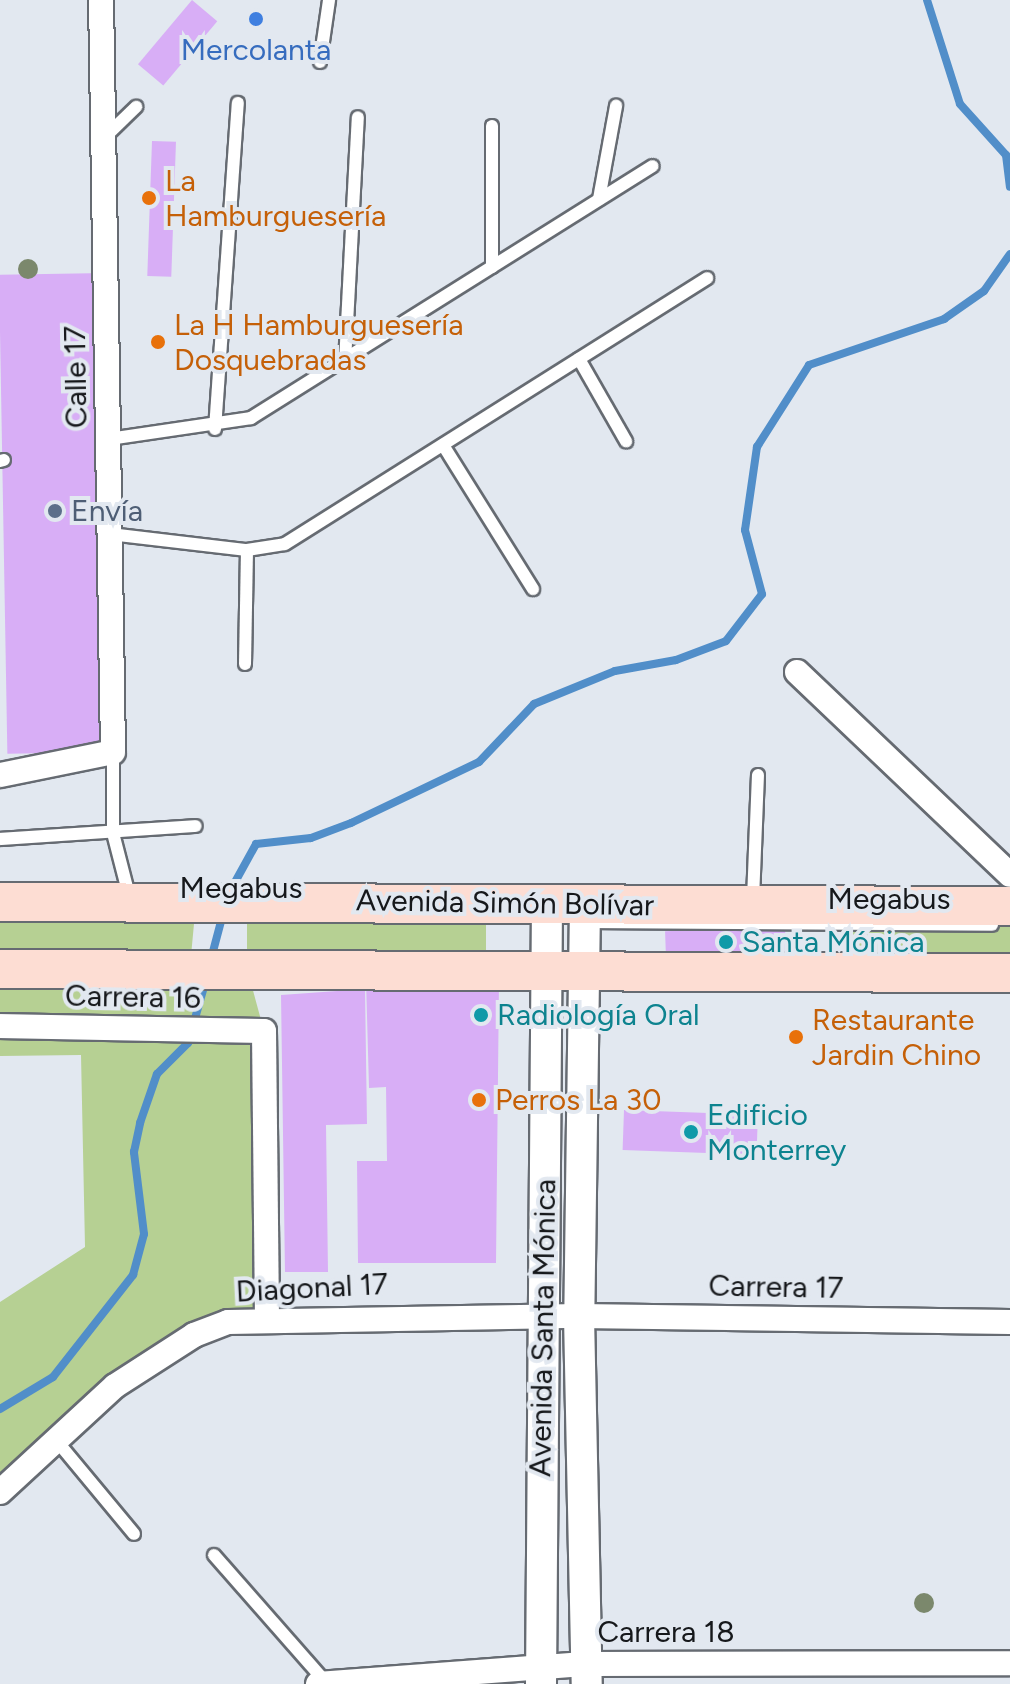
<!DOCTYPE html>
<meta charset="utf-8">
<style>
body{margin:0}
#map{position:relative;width:1010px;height:1684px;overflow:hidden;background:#e2e8f0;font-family:Figtree,sans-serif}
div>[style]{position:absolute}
.green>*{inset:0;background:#b6d093;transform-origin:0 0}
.stream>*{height:8px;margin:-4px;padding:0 4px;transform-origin:4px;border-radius:4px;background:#518ec9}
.building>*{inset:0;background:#d8aef6;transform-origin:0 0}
.roads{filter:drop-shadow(2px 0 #666b72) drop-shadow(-2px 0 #666b72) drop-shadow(0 2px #666b72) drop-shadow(0 -2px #666b72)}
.service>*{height:12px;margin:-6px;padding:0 6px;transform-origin:6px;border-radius:6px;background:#fff}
.minor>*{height:24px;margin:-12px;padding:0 12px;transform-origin:12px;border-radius:12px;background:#fff}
.tertiary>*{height:30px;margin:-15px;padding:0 15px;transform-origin:15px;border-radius:15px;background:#fff}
.primary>*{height:38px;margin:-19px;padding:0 19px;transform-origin:19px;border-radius:19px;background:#fdddd3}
.trees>*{width:20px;height:20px;margin:-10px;border-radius:50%;background:#7b886c}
.dots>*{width:22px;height:22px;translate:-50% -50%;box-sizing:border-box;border:4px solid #e2e8f0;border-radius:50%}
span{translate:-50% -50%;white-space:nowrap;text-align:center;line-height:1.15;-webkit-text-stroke:8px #e2e8f0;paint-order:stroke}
.shop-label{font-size:30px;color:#366cbe}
.food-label{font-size:30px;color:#c56008}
.left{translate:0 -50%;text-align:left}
.street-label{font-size:30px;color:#16181b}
.service-label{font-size:30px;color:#4e5e75}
.culture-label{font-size:30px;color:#0d838f}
</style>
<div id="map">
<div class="green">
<div style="clip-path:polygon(195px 913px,191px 956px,0 952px,0 917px)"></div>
<div style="left:247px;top:914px;width:239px;height:42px"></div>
<div style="left:848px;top:925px;width:162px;height:30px"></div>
<div style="clip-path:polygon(0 969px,248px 972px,264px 1031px,267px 1318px,194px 1335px,0 1492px,0 1302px,85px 1247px,81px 1055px,0 1056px)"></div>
</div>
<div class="stream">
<div style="left:927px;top:0;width:109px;rotate:72.4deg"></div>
<div style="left:960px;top:104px;width:69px;rotate:48deg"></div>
<div style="left:1006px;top:155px;width:32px;rotate:83deg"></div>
<div style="left:229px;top:893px;width:56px;rotate:-61.1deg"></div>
<div style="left:256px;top:844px;width:55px;rotate:-6.2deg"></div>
<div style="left:311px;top:838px;width:43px;rotate:-20.6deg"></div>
<div style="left:351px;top:823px;width:142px;rotate:-25.5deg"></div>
<div style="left:479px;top:762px;width:80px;rotate:-46.5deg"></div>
<div style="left:534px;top:704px;width:87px;rotate:-22.2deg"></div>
<div style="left:615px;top:671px;width:62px;rotate:-10.2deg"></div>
<div style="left:676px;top:660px;width:53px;rotate:-20.8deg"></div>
<div style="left:726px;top:641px;width:59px;rotate:-52.5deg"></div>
<div style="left:762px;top:594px;width:66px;rotate:-104.9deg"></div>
<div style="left:745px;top:530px;width:84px;rotate:-81.8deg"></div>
<div style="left:757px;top:447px;width:97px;rotate:-57.6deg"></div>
<div style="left:809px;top:365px;width:143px;rotate:-18.8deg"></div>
<div style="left:944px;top:319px;width:49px;rotate:-35deg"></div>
<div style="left:984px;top:291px;width:45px;rotate:-54.9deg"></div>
<div style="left:211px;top:959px;width:47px;rotate:-75.1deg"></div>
<div style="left:0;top:1409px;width:62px;rotate:-31.1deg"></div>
<div style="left:53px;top:1377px;width:130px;rotate:-51.9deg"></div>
<div style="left:133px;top:1275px;width:42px;rotate:-75deg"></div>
<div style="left:144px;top:1234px;width:83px;rotate:-97deg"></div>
<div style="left:134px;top:1152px;width:30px;rotate:-78deg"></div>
<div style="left:140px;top:1123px;width:52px;rotate:-70.9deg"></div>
<div style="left:157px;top:1074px;width:44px;rotate:-45deg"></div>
<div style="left:188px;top:1043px;width:66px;rotate:-74.1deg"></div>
</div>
<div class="building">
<div style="left:192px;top:0;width:33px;height:84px;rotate:40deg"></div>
<div style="left:152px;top:141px;width:24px;height:135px;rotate:2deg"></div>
<div style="left:106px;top:273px;width:479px;height:107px;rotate:89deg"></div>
<div style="left:785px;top:927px;width:30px;height:120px;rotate:88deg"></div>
<div style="clip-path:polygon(366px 980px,499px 982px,496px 1263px,358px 1263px,357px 1161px,387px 1161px,386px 1087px,369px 1088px)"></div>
<div style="clip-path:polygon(365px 989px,367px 1124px,326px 1125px,328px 1272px,285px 1272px,281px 995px)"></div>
<div style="left:624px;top:1110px;width:134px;height:40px;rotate:2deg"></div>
</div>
<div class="roads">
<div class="service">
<div style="left:320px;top:62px;width:63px;rotate:-81.7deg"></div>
<div style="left:492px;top:126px;width:141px;rotate:90deg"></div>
<div style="left:104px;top:138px;width:45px;rotate:-44.1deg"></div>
<div style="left:599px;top:199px;width:95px;rotate:-79.6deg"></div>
<div style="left:579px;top:359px;width:95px;rotate:60.2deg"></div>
<div style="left:345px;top:362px;width:245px;rotate:-87deg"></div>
<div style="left:215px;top:429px;width:327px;rotate:-86deg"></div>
<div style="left:109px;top:439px;width:144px;rotate:-8.4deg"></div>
<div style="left:251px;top:418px;width:474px;rotate:-32.1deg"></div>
<div style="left:443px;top:445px;width:170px;rotate:58deg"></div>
<div style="left:0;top:461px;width:4px;rotate:-14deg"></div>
<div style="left:110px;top:534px;width:138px;rotate:6.7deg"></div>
<div style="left:247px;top:550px;width:38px;rotate:-9deg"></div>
<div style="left:285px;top:544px;width:499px;rotate:-32.2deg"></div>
<div style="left:245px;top:664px;width:114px;rotate:-89deg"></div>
<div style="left:113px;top:752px;width:81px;rotate:90deg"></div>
<div style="left:113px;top:833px;width:68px;rotate:75.6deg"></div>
<div style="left:0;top:839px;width:196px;rotate:-3.8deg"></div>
<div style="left:753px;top:899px;width:124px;rotate:-87.7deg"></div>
<div style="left:591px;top:922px;width:401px;rotate:0.4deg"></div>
<div style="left:56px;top:1440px;width:122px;rotate:50.3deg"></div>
<div style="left:214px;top:1555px;width:165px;rotate:48.7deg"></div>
</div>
<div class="minor">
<div style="left:797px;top:672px;width:294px;rotate:43.6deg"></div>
<div style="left:0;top:775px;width:115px;rotate:-11.5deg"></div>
<div style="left:113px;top:752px;width:752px;rotate:-90.91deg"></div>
<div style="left:0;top:1026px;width:264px;rotate:1.1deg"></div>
<div style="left:264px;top:1031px;width:287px;rotate:89.4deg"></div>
<div style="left:0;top:1492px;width:156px;rotate:-42.7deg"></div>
<div style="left:115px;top:1386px;width:94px;rotate:-32.8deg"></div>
<div style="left:194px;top:1335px;width:36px;rotate:-21deg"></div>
<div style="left:228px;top:1322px;width:351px;rotate:-1deg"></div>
<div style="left:579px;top:1316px;width:431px;rotate:0.8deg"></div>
<div style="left:318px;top:1684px;width:270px;rotate:-4.3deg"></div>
<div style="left:587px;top:1664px;width:423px;rotate:-0.1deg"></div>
</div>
<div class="tertiary">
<div style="left:585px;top:906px;width:410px;rotate:90.8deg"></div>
<div style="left:579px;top:1316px;width:368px;rotate:88.8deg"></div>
<div style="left:541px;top:1684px;width:779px;rotate:-89.56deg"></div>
</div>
<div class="primary">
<div style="left:0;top:902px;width:1010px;rotate:0.23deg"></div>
<div style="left:0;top:969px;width:1010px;rotate:0.23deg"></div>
</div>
</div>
<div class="trees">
<div style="left:28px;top:269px"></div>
<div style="left:924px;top:1603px"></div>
</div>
<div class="dots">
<div style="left:256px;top:19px;background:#3f7fe0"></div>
<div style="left:149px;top:198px;background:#e8710a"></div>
<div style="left:158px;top:342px;background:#e8710a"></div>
<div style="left:55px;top:511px;background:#5c6f8a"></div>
<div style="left:726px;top:942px;background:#0f9aa8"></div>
<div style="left:481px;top:1015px;background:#0f9aa8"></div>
<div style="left:796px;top:1037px;background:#e8710a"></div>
<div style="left:479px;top:1100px;background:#e8710a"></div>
<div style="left:691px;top:1132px;background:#0f9aa8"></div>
</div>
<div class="shop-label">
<span style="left:256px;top:50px">Mercolanta</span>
</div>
<div class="food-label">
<span class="left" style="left:165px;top:198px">La<br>Hamburguesería</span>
<span class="left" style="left:174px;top:342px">La H Hamburguesería<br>Dosquebradas</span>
<span class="left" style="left:812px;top:1037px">Restaurante<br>Jardin Chino</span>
<span class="left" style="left:495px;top:1100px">Perros La 30</span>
</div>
<div class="street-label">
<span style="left:76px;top:377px;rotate:-91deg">Calle 17</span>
<span style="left:241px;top:888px">Megabus</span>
<span style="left:889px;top:899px">Megabus</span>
<span style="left:505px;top:903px;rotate:1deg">Avenida Simón Bolívar</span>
<span style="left:133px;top:997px;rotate:1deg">Carrera 16</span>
<span style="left:776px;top:1287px;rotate:1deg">Carrera 17</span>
<span style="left:312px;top:1288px;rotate:-3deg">Diagonal 17</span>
<span style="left:543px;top:1328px;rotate:-89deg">Avenida Santa Mónica</span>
<span style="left:666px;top:1632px">Carrera 18</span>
</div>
<div class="service-label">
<span class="left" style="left:71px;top:511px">Envía</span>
</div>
<div class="culture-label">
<span class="left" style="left:742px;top:942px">Santa Mónica</span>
<span class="left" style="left:497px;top:1015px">Radiología Oral</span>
<span class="left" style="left:707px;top:1132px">Edificio<br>Monterrey</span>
</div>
</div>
